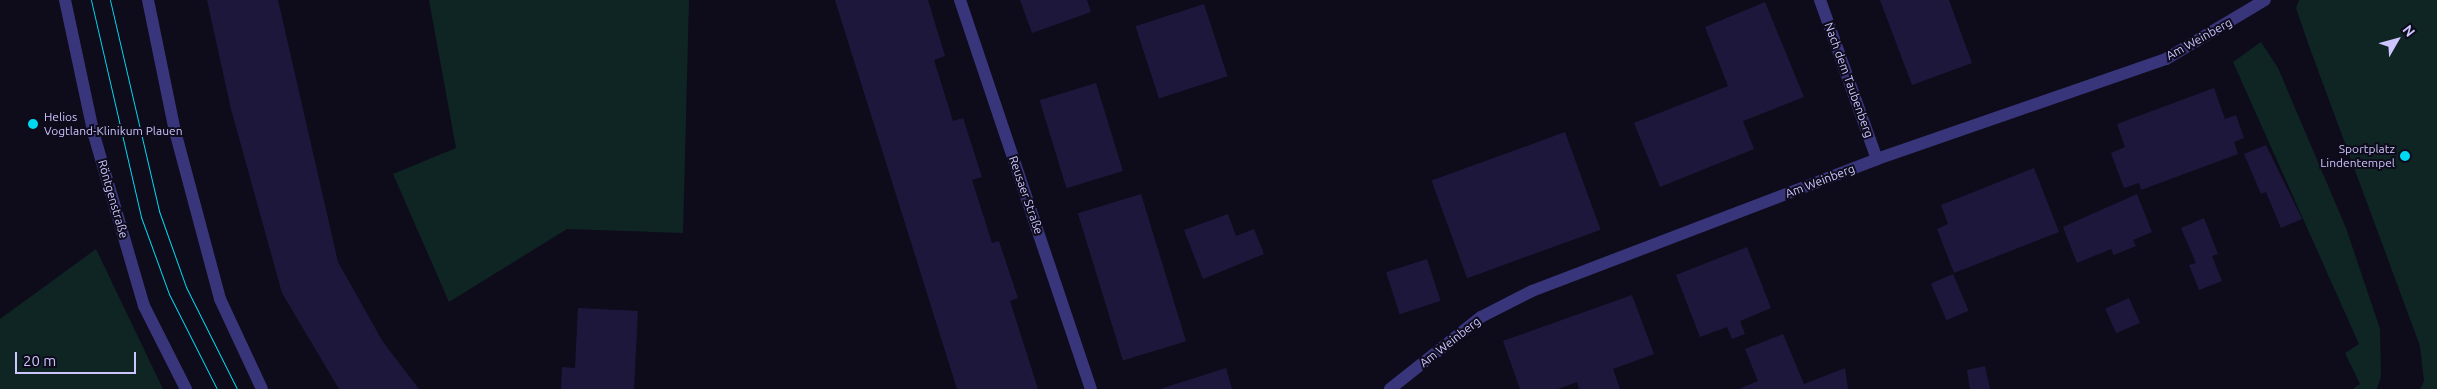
<!DOCTYPE html>
<meta charset="utf-8">
<style>
body{margin:0}
#map{position:relative;width:2437px;height:389px;overflow:hidden;background:#0e0b1b;font-family:Ubuntu,sans-serif}
div>[style]{position:absolute}
.green>*{inset:0;background:#0e2524}
.building>*{inset:0;background:#1e173c;transform-origin:0 0}
.minor>*{height:12px;margin:-6px;padding:0 6px;transform-origin:6px;border-radius:6px;background:#38357b}
.tram>*{height:1px;margin:-0.5px;padding:0 0.5px;transform-origin:0.5px;border-radius:0.5px;background:#00d9f0}
.dots>*{width:14px;height:14px;translate:-50% -50%;box-sizing:border-box;border:2px solid #0e0b1b;border-radius:50%}
span{translate:-50% -50%;white-space:nowrap;text-align:center;line-height:1.15;-webkit-text-stroke:4px #0e0b1b;paint-order:stroke}
.street-label{font-size:12px;color:#ccc5ff}
.poi-label{font-size:12px;color:#ccc5ff}
.left{translate:0 -50%;text-align:left}
.right{translate:-100% -50%;text-align:right}
.north{position:absolute;left:2372px;top:15px;width:50px;height:50px;-webkit-text-stroke:4px #0e0b1b;paint-order:stroke;rotate:52deg;font-size:14px;font-weight:700;line-height:20px;text-align:center;color:#ccc5ff}
.north::after{content:'';display:block;margin:auto;width:18px;height:22px;background:#ccc5ff;clip-path:polygon(50% 0,100% 100%,50% 72%,0 100%)}
.scale{position:absolute;left:15px;top:352px;width:121px;height:22px;box-sizing:border-box;border:2px solid #ccc5ff;border-top:0;padding-left:6px;font-size:15px;line-height:18px;white-space:nowrap;color:#ccc5ff;-webkit-text-stroke:4px #0e0b1b;paint-order:stroke}
</style>
<div id="map">
<div class="green">
<div style="clip-path:polygon(429px 0,689px 0,683px 233px,567px 229px,449px 302px,393px 174px,456px 148px)"></div>
<div style="clip-path:polygon(2299px 0,2437px 0,2437px 389px,2420px 389px,2424px 381px,2420px 346px,2309px 46px,2296px 8px)"></div>
<div style="clip-path:polygon(2261px 42px,2278px 68px,2346px 228px,2380px 329px,2381px 376px,2377px 389px,2353px 389px,2360px 384px,2345px 353px,2359px 344px,2233px 62px)"></div>
<div style="clip-path:polygon(96px 249px,163px 389px,0 389px,0 319px)"></div>
</div>
<div class="building">
<div style="clip-path:polygon(207px 0,278px 0,338px 262px,383px 342px,419px 389px,339px 389px,282px 293px,231px 109px)"></div>
<div style="clip-path:polygon(835px 0,928px 0,945px 56px,934px 60px,953px 121px,963px 118px,982px 177px,972px 180px,992px 243px,999px 241px,1018px 298px,1010px 301px,1038px 389px,957px 389px)"></div>
<div style="clip-path:polygon(1020px 0,1087px 0,1091px 12px,1032px 33px)"></div>
<div style="clip-path:polygon(1880px 0,1949px 0,1972px 63px,1912px 85px)"></div>
<div style="clip-path:polygon(1765px 2px,1804px 97px,1743px 121px,1754px 149px,1660px 187px,1634px 123px,1728px 86px,1705px 27px)"></div>
<div style="left:1204px;top:4px;width:76px;height:72px;rotate:72deg"></div>
<div style="left:1096px;top:83px;width:92px;height:59px;rotate:73deg"></div>
<div style="clip-path:polygon(2214px 88px,2225px 119px,2236px 115px,2244px 138px,2234px 142px,2238px 154px,2141px 190px,2139px 183px,2124px 188px,2111px 153px,2125px 147px,2117px 124px)"></div>
<div style="left:1565px;top:132px;width:104px;height:142px;rotate:70deg"></div>
<div style="clip-path:polygon(2266px 145px,2302px 219px,2281px 228px,2266px 192px,2261px 194px,2244px 154px)"></div>
<div style="clip-path:polygon(2034px 168px,2059px 232px,1954px 273px,1937px 229px,1948px 224px,1941px 205px)"></div>
<div style="left:1141px;top:194px;width:154px;height:66px;rotate:73deg"></div>
<div style="clip-path:polygon(2137px 194px,2152px 232px,2133px 240px,2136px 246px,2114px 255px,2111px 249px,2077px 263px,2063px 227px)"></div>
<div style="clip-path:polygon(1228px 214px,1236px 236px,1254px 229px,1264px 254px,1203px 279px,1184px 230px)"></div>
<div style="clip-path:polygon(2204px 218px,2218px 254px,2212px 256px,2222px 281px,2199px 290px,2189px 265px,2196px 263px,2181px 228px)"></div>
<div style="clip-path:polygon(1747px 247px,1771px 308px,1740px 321px,1745px 334px,1732px 339px,1727px 327px,1700px 337px,1676px 275px)"></div>
<div style="left:1427px;top:259px;width:44px;height:43px;rotate:72deg"></div>
<div style="left:1953px;top:274px;width:40px;height:24px;rotate:67deg"></div>
<div style="clip-path:polygon(1632px 295px,1654px 354px,1613px 369px,1620px 389px,1579px 389px,1577px 382px,1558px 389px,1520px 389px,1503px 341px)"></div>
<div style="left:2129px;top:298px;width:27px;height:26px;rotate:66deg"></div>
<div style="clip-path:polygon(578px 308px,638px 311px,634px 389px,561px 389px,562px 367px,575px 368px)"></div>
<div style="clip-path:polygon(1783px 334px,1804px 384px,1845px 368px,1848px 389px,1739px 389px,1758px 381px,1745px 349px)"></div>
<div style="clip-path:polygon(1985px 366px,1990px 389px,1970px 389px,1967px 370px)"></div>
<div style="clip-path:polygon(1226px 368px,1232px 389px,1160px 389px)"></div>
</div>
<div class="minor">
<div style="left:65px;top:0;width:138px;rotate:77.9deg"></div>
<div style="left:94px;top:135px;width:178px;rotate:73.7deg"></div>
<div style="left:144px;top:306px;width:93px;rotate:63.2deg"></div>
<div style="left:148px;top:0;width:134px;rotate:78.4deg"></div>
<div style="left:175px;top:131px;width:174px;rotate:75deg"></div>
<div style="left:220px;top:299px;width:99px;rotate:65deg"></div>
<div style="left:960px;top:0;width:410px;rotate:71.4deg"></div>
<div style="left:1820px;top:0;width:169px;rotate:70.3deg"></div>
<div style="left:1390px;top:389px;width:116px;rotate:-38.4deg"></div>
<div style="left:1481px;top:317px;width:57px;rotate:-27deg"></div>
<div style="left:1532px;top:291px;width:369px;rotate:-20.9deg"></div>
<div style="left:1877px;top:159px;width:306px;rotate:-19.1deg"></div>
<div style="left:2166px;top:59px;width:115px;rotate:-30.8deg"></div>
</div>
<div class="tram">
<div style="left:91px;top:0;width:223px;rotate:77deg"></div>
<div style="left:141px;top:217px;width:82px;rotate:70deg"></div>
<div style="left:169px;top:294px;width:106px;rotate:63.2deg"></div>
<div style="left:110px;top:0;width:217px;rotate:76.9deg"></div>
<div style="left:159px;top:211px;width:81px;rotate:70.4deg"></div>
<div style="left:186px;top:287px;width:114px;rotate:63.4deg"></div>
</div>
<div class="dots">
<div style="left:33px;top:124px;background:#00d9f0"></div>
<div style="left:2405px;top:156px;background:#00d9f0"></div>
</div>
<div class="street-label">
<span style="left:2199px;top:39px;rotate:-29deg">Am Weinberg</span>
<span style="left:1849px;top:80px;rotate:70deg">Nach dem Taubenberg</span>
<span style="left:1820px;top:181px;rotate:-21deg">Am Weinberg</span>
<span style="left:1026px;top:195px;rotate:71deg">Reusaer Straße</span>
<span style="left:113px;top:199px;rotate:74deg">Röntgenstraße</span>
<span style="left:1450px;top:342px;rotate:-38deg">Am Weinberg</span>
</div>
<div class="poi-label">
<span class="left" style="left:44px;top:124px">Helios<br>Vogtland-Klinikum Plauen</span>
<span class="right" style="left:2395px;top:156px">Sportplatz<br>Lindentempel</span>
</div>
<div class="north">N</div>
<div class="scale">20 m</div>
</div>
